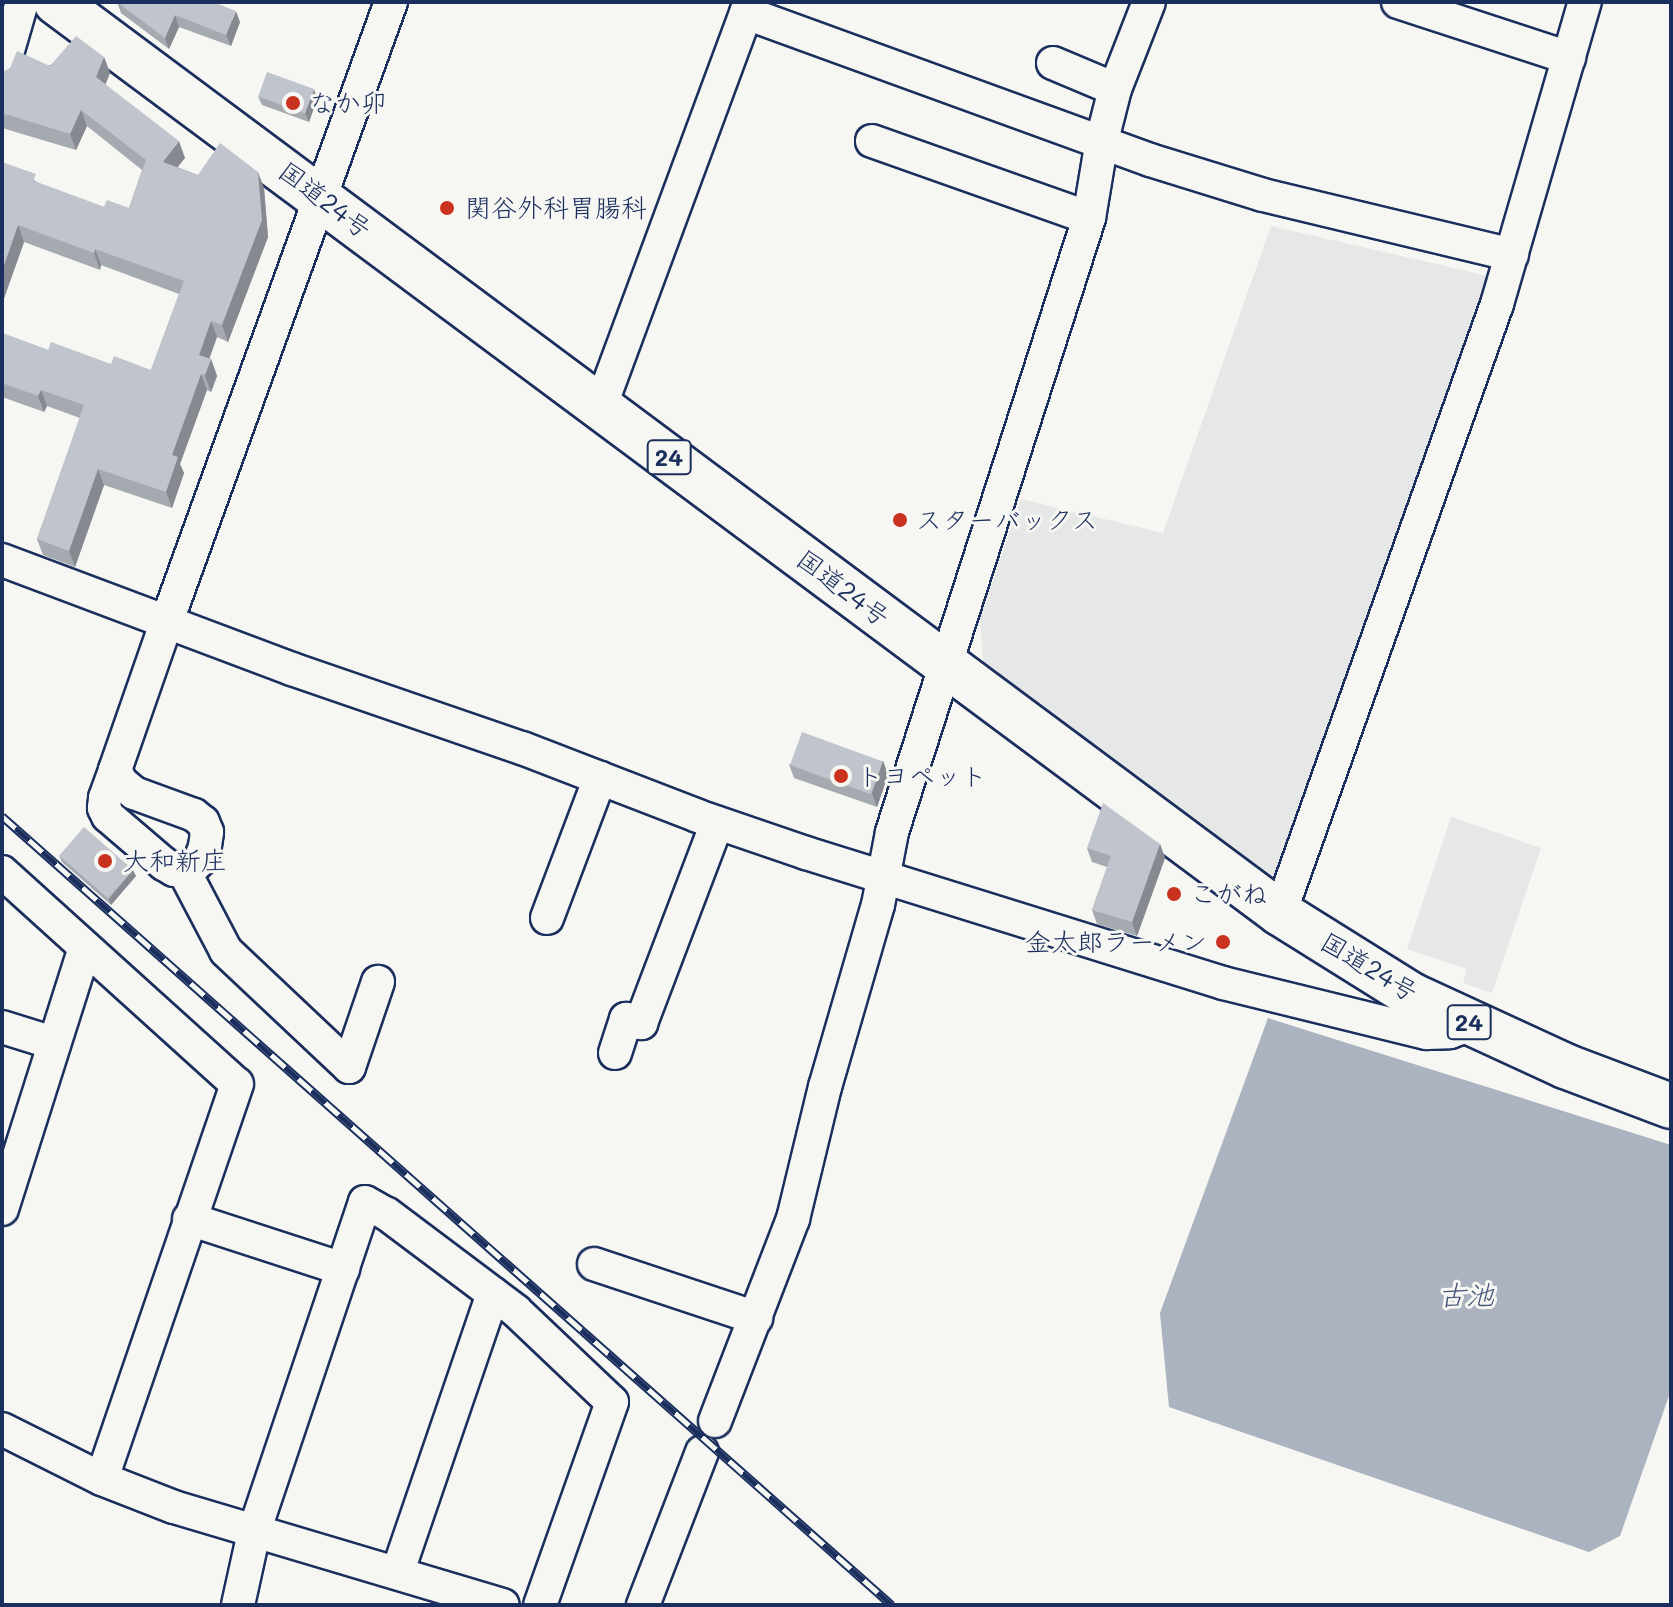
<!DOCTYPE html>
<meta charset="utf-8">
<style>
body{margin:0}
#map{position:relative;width:1673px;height:1607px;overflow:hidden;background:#f6f6f2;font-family:Mali,"Klee One",sans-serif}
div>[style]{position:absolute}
.built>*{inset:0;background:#e6e7e7}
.water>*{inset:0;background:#abb2c0}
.roads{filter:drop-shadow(2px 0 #1b2f5e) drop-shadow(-2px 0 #1b2f5e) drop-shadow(0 2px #1b2f5e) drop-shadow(0 -2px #1b2f5e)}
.minor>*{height:32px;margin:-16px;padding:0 16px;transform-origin:16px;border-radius:16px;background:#f6f6f2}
.highway>*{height:44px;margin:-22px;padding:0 22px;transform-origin:22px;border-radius:22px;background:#f6f6f2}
.rail>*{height:9px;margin-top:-4.5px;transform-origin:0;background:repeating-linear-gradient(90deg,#f6f6f2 0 18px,#1b2f5e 0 36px);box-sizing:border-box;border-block:2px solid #1b2f5e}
.wall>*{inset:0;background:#a5a9b0}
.shaded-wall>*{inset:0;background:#868990}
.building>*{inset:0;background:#c0c4cd;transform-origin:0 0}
.dots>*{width:22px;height:22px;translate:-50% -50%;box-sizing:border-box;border:4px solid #f6f6f2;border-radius:50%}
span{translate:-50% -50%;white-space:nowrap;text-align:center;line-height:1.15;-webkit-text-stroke:6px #f6f6f2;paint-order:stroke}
.shield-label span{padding:2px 6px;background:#f6f6f2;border:2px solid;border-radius:6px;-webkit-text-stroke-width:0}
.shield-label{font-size:24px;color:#1b2f5e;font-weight:700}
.poi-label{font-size:26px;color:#1b2f5e}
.left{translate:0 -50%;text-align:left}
.right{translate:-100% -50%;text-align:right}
.street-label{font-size:26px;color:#1b2f5e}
.water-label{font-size:28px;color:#46567b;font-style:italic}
.frame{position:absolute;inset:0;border:4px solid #1b2f5e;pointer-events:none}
</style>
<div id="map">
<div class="built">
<div style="clip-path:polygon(1271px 226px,1497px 278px,1287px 872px,1267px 877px,983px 663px,980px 618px,1021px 499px,1163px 533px)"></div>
<div style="clip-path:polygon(1451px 817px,1541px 848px,1492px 993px,1463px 983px,1467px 969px,1407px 949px)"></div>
</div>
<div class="water">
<div style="clip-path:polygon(1268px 1018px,1671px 1145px,1671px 1390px,1620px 1536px,1589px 1552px,1169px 1407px,1160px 1313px)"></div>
</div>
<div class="roads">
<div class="minor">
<div style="left:1398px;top:2px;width:180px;rotate:18.1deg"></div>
<div style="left:746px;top:13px;width:430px;rotate:20deg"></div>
<div style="left:1150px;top:160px;width:118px;rotate:17.2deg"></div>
<div style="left:1263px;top:195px;width:256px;rotate:13.5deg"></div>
<div style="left:1053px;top:63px;width:67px;rotate:22.8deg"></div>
<div style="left:2px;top:71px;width:72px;rotate:-73.8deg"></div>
<div style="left:872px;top:141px;width:230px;rotate:19.5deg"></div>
<div style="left:601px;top:405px;width:430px;rotate:-69.7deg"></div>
<div style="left:2px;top:560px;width:310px;rotate:20.6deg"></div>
<div style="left:292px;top:669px;width:243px;rotate:19deg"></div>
<div style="left:522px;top:748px;width:189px;rotate:21.1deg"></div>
<div style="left:698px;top:816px;width:114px;rotate:18.9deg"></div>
<div style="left:806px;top:853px;width:437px;rotate:17.3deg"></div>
<div style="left:1223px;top:983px;width:210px;rotate:13.8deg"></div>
<div style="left:1427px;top:1033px;width:23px;rotate:-2deg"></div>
<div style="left:1450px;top:1032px;width:23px;rotate:-20deg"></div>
<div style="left:115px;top:770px;width:13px;rotate:63deg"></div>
<div style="left:121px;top:782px;width:17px;rotate:40deg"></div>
<div style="left:134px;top:793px;width:64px;rotate:20.1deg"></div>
<div style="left:194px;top:815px;width:11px;rotate:38deg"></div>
<div style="left:203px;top:822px;width:11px;rotate:68deg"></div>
<div style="left:207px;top:832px;width:15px;rotate:98deg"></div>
<div style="left:205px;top:847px;width:14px;rotate:111deg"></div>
<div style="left:200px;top:860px;width:11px;rotate:135deg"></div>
<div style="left:192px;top:868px;width:18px;rotate:174deg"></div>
<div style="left:174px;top:870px;width:12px;rotate:-149deg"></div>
<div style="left:164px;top:864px;width:74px;rotate:-139.4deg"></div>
<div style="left:108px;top:816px;width:9px;rotate:-117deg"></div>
<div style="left:104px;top:808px;width:10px;rotate:-84deg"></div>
<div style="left:105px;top:798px;width:30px;rotate:-70deg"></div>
<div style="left:115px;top:770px;width:158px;rotate:-70.8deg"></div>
<div style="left:167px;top:621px;width:658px;rotate:-70.11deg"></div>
<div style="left:184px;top:871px;width:90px;rotate:62.3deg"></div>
<div style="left:226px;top:951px;width:169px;rotate:43.3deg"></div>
<div style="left:349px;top:1067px;width:90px;rotate:-71.2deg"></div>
<div style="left:2px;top:872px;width:316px;rotate:42.1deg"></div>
<div style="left:237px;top:1084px;width:417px;rotate:108.9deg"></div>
<div style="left:1280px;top:913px;width:647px;rotate:-70.39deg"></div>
<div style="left:1497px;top:304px;width:315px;rotate:-73.8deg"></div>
<div style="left:547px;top:918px;width:150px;rotate:-69.3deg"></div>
<div style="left:2px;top:1027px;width:53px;rotate:17.4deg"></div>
<div style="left:615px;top:1053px;width:36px;rotate:-72deg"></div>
<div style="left:626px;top:1019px;width:16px;rotate:15deg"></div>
<div style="left:641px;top:1023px;width:214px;rotate:-69.2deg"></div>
<div style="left:2px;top:1209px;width:274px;rotate:-72.4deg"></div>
<div style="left:189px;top:1219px;width:162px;rotate:18deg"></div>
<div style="left:594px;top:1264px;width:171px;rotate:18.4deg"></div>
<div style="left:715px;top:1421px;width:217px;rotate:-68.9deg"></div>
<div style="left:793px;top:1219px;width:136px;rotate:-76.4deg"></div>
<div style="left:825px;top:1087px;width:190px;rotate:-73.8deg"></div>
<div style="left:878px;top:905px;width:74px;rotate:-79.1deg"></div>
<div style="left:892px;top:832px;width:645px;rotate:-72.21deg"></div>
<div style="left:1089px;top:218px;width:79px;rotate:-80.5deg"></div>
<div style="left:1102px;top:140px;width:53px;rotate:-75.7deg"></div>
<div style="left:1115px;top:89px;width:93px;rotate:-68.7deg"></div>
<div style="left:2px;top:1429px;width:112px;rotate:26.6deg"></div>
<div style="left:102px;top:1479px;width:77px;rotate:21.3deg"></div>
<div style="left:174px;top:1507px;width:343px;rotate:16.6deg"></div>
<div style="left:398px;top:1571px;width:293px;rotate:-71.1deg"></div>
<div style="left:238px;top:1605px;width:75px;rotate:-77.6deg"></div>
<div style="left:254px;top:1532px;width:348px;rotate:-71.4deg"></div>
<div style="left:365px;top:1202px;width:25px;rotate:29deg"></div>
<div style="left:387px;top:1214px;width:161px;rotate:36.9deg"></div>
<div style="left:516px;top:1311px;width:132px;rotate:43.5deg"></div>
<div style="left:612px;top:1402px;width:215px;rotate:109.5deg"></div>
<div style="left:643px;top:1605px;width:164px;rotate:-68.9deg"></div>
</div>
<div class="highway">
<div style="left:56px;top:2px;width:1526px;rotate:36.66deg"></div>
<div style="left:1280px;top:913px;width:157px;rotate:32deg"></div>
<div style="left:1413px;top:996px;width:167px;rotate:24.7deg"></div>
<div style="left:1565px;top:1066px;width:113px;rotate:20.7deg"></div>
</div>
</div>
<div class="rail">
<div style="left:2px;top:816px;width:1189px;rotate:41.56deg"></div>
</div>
<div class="wall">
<div style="clip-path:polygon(117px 2px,240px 22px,231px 46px,179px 27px,169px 49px,121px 13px)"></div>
<div style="clip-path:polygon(104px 57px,110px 73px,105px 84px,185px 158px,177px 167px,198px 175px,264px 188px,268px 237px,228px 342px,217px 337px,209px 358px,211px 359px,217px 376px,211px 392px,207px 390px,180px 464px,184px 473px,172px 508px,104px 485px,75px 567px,43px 555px,37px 539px,80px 418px,47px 406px,44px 412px,2px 397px,2px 333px,48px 350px,111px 364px,151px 370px,179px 294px,101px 265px,100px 270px,24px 242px,2px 304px,2px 162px,39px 183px,104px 207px,129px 208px,142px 170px,87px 126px,76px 150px,2px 128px,2px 72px)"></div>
<div style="clip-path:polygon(258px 96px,317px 99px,309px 122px,262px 105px)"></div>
<div style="clip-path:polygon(883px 761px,888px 775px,877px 807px,794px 778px,789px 764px)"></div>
<div style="clip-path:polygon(1160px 844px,1165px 858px,1137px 936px,1097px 924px,1092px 910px,1107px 867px,1092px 862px,1087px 848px)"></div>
<div style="clip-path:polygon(59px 855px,136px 876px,111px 905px,62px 862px)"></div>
</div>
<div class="shaded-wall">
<div style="clip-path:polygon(236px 11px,240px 22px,231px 46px,226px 35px)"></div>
<div style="clip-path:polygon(175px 15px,179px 27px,169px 49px,165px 38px)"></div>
<div style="clip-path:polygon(104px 57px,110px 73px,102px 93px,96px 77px)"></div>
<div style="clip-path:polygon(314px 89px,317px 99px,309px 122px,305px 113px)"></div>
<div style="clip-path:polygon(81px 110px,87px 126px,76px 150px,70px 134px)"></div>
<div style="clip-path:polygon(179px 141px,185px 158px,169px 178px,163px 162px)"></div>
<div style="clip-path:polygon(258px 172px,264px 188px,268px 237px,228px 342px,222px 325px)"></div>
<div style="clip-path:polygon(18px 225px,24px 242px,2px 304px,2px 271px)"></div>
<div style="clip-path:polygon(95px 249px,101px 265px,100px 270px,94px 253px)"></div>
<div style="clip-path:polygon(211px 321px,217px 337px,205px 371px,199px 355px)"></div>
<div style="clip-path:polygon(211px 359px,217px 376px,211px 392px,205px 375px)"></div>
<div style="clip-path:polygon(201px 374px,207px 390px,180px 464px,184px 473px,172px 508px,166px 492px,172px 455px)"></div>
<div style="clip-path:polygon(41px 390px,47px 406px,44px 412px,38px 396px)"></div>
<div style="clip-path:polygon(98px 469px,104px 485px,75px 567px,69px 551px)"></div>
<div style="clip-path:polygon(883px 761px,888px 775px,877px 807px,872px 793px)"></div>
<div style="clip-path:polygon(1160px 844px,1165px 858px,1137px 936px,1132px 922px)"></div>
<div style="clip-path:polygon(133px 870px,136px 876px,111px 905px,109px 899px)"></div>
</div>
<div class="building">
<div style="clip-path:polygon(117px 2px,213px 2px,236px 11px,226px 35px,175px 15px,165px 38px)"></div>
<div style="clip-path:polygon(76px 36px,104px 57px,96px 77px,179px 141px,163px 162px,198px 175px,220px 143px,258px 172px,262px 220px,222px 325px,211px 321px,199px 355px,211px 359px,205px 375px,201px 374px,172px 455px,178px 457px,166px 492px,98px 469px,69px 551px,37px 539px,84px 405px,41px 390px,38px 396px,2px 383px,2px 333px,48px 350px,51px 342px,111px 364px,114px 356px,151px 370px,184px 281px,95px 249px,94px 253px,18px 225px,2px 271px,2px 162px,36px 174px,33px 181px,104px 207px,107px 200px,129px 208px,146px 160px,81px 110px,70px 134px,2px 113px,2px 72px,10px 68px,17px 51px,50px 66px)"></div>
<div style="left:267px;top:72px;width:50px;height:26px;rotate:20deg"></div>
<div style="left:802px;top:732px;width:86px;height:35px;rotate:20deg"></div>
<div style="clip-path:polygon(1103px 803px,1160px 844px,1132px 922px,1092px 910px,1111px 856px,1087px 848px)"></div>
<div style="left:84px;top:827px;width:65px;height:38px;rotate:41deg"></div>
</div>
<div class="dots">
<div style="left:293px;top:103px;background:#c8321e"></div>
<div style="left:447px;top:208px;background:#c8321e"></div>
<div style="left:900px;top:520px;background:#c8321e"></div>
<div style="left:841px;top:776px;background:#c8321e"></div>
<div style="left:105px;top:861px;background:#c8321e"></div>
<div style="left:1174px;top:894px;background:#c8321e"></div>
<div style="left:1223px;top:942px;background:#c8321e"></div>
</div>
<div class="shield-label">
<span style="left:669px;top:457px">24</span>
<span style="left:1469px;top:1022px">24</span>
</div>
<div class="poi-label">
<span class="left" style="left:309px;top:103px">なか卯</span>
<span class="left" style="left:465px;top:208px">関谷外科胃腸科</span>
<span class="left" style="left:916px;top:520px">スターバックス</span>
<span class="left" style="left:857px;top:776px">トヨペット</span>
<span class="left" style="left:123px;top:861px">大和新庄</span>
<span class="left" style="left:1190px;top:894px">こがね</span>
<span class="right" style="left:1207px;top:942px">金太郎ラーメン</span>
</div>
<div class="street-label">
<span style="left:325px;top:200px;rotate:37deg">国道24号</span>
<span style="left:843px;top:588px;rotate:37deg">国道24号</span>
<span style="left:1369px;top:967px;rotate:31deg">国道24号</span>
</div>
<div class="water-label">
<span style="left:1466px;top:1294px">古池</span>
</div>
<div class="frame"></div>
</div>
